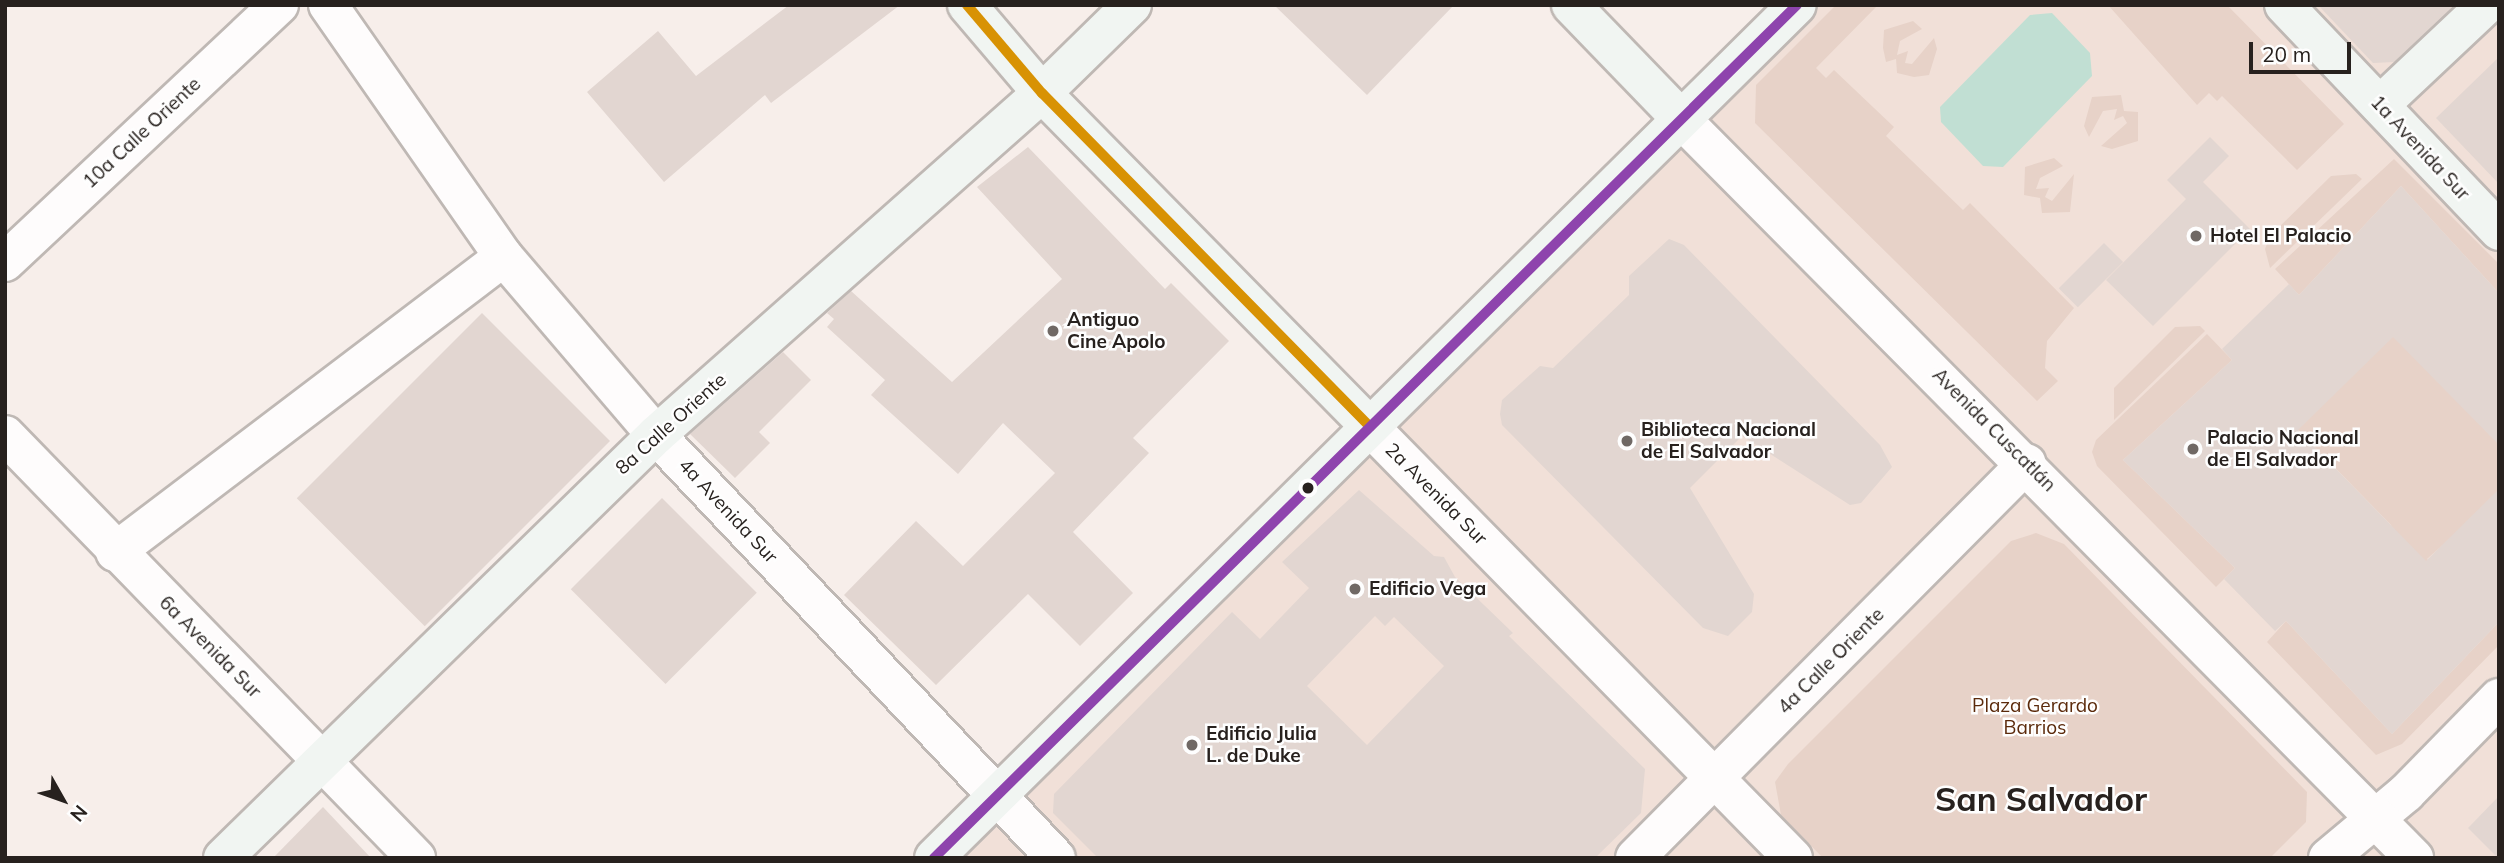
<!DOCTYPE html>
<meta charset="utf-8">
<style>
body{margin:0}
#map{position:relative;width:2504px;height:863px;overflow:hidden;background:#f7eeea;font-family:Mulish,sans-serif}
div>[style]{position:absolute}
.built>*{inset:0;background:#f1e0d8}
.green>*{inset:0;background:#e7d2c8}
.water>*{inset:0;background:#c1dfd3}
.building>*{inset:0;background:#e2d6d1;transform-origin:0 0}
.roads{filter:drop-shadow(2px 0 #bfb8b4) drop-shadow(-2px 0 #bfb8b4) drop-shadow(0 2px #bfb8b4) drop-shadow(0 -2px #bfb8b4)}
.street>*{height:38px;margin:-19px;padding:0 19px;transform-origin:19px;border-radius:19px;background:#fefcfc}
.secondary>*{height:38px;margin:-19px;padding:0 19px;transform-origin:19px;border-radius:19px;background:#f1f5f2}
.bus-1>*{height:10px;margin:-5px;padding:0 5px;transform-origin:5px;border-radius:5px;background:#d89204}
.bus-2>*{height:10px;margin:-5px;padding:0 5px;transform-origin:5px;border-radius:5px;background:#8e44ad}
.dots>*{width:19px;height:19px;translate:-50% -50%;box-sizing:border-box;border:4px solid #fefefe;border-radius:50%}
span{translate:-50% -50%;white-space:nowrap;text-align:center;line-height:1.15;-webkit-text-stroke:5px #fefefe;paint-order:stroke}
.street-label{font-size:19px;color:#27211e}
.poi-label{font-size:19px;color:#27211e;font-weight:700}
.left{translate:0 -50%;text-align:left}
.park-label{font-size:19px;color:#5b2a0b}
.town-label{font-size:33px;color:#27211e;font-weight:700}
.frame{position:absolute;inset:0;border:7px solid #27211e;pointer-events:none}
.north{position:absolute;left:28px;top:765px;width:70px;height:70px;-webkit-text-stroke:5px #fefefe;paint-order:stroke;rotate:130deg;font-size:19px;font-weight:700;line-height:28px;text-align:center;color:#27211e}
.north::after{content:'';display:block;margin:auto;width:24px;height:32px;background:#27211e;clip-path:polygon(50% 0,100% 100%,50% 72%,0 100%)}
.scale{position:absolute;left:2249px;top:42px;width:102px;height:32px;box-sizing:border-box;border:4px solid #27211e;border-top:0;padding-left:9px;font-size:21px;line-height:24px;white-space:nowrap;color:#27211e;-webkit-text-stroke:5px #fefefe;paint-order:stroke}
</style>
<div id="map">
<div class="built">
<div style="clip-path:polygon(1817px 5px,2499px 5px,2499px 858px,945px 858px)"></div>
</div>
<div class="green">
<div style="clip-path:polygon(1836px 5px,1878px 5px,1816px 68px,1826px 78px,1834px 70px,1894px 127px,1886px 136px,1963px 210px,1970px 203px,2074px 308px,2047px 341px,2045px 368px,2058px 381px,2037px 401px,1755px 123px,1756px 85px)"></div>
<div style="clip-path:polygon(2108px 5px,2227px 5px,2344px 124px,2297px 170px,2222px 96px,2217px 101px,2209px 93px,2197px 105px)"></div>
<div style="clip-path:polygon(1913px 21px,1922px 29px,1900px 41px,1897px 55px,1908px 51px,1905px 63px,1912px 64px,1934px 38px,1937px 49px,1929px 75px,1914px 77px,1897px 73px,1896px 59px,1886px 62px,1883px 48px,1884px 30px)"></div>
<div style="clip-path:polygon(2121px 95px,2124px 111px,2138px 112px,2138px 141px,2112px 149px,2101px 146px,2127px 123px,2123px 116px,2114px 120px,2117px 109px,2103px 111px,2089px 137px,2084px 126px,2092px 97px)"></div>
<div style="clip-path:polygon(2054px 158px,2063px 166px,2040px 178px,2036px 189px,2049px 188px,2045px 197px,2052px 201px,2074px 174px,2070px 212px,2042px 213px,2040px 198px,2024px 195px,2025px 167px)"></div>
<div style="clip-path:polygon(2394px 159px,2499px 264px,2499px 293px,2401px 186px,2299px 295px,2275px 269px)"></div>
<div style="clip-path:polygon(2356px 174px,2362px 179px,2270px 268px,2265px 249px,2270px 236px,2331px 176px)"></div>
<div style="clip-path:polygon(2371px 303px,2499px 434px,2499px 495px,2427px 559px,2452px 585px,2417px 619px,2391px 525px,2271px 402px)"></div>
<div style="clip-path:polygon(2200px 326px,2205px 331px,2114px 420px,2114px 388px,2175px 327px)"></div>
<div style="clip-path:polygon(2207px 334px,2232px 360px,2123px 460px,2235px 568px,2216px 587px,2097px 466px,2092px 452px,2096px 440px)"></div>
<div style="clip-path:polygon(2036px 533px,2064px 544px,2307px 792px,2306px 822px,2270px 858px,1823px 858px,1781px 815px,1775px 782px,1788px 764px,2011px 541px)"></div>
<div style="clip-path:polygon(2286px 621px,2392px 734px,2499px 622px,2499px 645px,2402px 744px,2376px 755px,2267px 642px)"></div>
</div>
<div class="water">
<div style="clip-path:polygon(2052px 13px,2090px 53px,2092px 76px,2003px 167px,1983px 166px,1941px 122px,1940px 107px,2030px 15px)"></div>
</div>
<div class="building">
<div style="clip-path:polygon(789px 5px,900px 5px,771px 103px,765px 95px,664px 182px,587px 92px,658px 31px,696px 76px)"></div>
<div style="clip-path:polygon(1274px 5px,1454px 5px,1367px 95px)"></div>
<div style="clip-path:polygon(2318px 5px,2454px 5px,2394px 62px,2373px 63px)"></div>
<div style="clip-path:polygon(2499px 57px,2499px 184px,2436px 118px)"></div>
<div style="clip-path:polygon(2210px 137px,2229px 156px,2203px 182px,2250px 229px,2153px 326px,2106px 280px,2186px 199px,2167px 180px)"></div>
<div style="clip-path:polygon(1028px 147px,1165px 289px,1171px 283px,1229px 341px,1133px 438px,1149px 453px,1073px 532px,1133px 593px,1080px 646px,1028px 594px,936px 685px,844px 595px,916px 521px,963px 566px,1055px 473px,1003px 423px,958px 474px,871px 395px,885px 380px,827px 327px,834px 319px,827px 313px,851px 291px,952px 382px,1062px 279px,977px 187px)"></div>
<div style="clip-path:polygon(2401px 186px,2499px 293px,2499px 445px,2393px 337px,2298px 430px,2426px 561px,2499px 489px,2499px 622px,2392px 734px,2286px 621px,2275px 631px,2224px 579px,2235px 568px,2123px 460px,2232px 360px,2222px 349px,2289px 284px,2299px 295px)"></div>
<div style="clip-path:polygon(1669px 239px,1684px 245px,1880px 445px,1892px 467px,1861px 503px,1850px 505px,1742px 436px,1690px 488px,1754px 594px,1752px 612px,1728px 636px,1703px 628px,1502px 425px,1500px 414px,1502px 400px,1540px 366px,1553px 368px,1629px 295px,1629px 276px)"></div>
<div style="left:2104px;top:243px;width:27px;height:64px;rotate:45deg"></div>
<div style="left:482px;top:313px;width:181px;height:262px;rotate:45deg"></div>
<div style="clip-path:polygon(783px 352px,811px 380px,759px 432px,770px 443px,735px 478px,690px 434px)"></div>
<div style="clip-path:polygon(evenodd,1359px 490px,1434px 556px,1444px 557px,1455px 577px,1513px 633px,1509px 636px,1645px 769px,1641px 813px,1595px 858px,1098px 858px,1053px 813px,1054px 794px,1232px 612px,1260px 639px,1309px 588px,1282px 562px,1359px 490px,1375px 616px,1385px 626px,1394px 617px,1444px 666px,1367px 745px,1307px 686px,1375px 616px)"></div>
<div style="left:662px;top:498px;width:134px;height:129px;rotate:45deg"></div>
<div style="clip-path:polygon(2499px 796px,2499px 858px,2498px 858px,2468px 828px)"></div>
<div style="clip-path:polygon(323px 807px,371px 858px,273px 858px)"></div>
</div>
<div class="roads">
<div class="street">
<div style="left:328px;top:5px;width:307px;rotate:55.1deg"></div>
<div style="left:504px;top:257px;width:234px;rotate:49.5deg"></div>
<div style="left:656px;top:435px;width:582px;rotate:46.6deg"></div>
<div style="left:1681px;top:119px;width:1041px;rotate:45.23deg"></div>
<div style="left:5px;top:262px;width:376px;rotate:-43.2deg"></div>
<div style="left:1370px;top:427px;width:604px;rotate:45.54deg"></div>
<div style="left:5px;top:435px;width:590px;rotate:45.82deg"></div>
<div style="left:115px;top:552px;width:488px;rotate:-37.2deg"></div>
<div style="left:1635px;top:858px;width:556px;rotate:-45.22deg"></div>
<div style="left:2328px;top:858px;width:102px;rotate:-39.8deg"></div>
<div style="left:2406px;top:793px;width:133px;rotate:-45.6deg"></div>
</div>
<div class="secondary">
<div style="left:967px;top:5px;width:116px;rotate:49.6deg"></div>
<div style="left:1042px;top:93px;width:468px;rotate:45.5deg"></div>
<div style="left:1571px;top:5px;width:158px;rotate:46deg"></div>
<div style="left:2284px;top:5px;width:312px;rotate:46.4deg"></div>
<div style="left:2380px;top:105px;width:146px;rotate:-43.3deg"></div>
<div style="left:223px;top:858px;width:605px;rotate:-44.33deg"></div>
<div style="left:656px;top:435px;width:516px;rotate:-41.54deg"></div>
<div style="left:1042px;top:93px;width:126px;rotate:-44.4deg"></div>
<div style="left:934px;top:858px;width:1213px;rotate:-44.67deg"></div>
</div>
</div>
<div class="bus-1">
<div style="left:967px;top:5px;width:116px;rotate:49.6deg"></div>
<div style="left:1042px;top:93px;width:468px;rotate:45.5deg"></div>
</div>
<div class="bus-2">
<div style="left:934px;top:858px;width:1213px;rotate:-44.67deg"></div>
</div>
<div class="dots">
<div style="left:2196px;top:236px;background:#706965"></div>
<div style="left:1053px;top:331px;background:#706965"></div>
<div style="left:1627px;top:441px;background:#706965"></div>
<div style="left:2193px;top:449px;background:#706965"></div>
<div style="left:1308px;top:488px;background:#27211e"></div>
<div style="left:1355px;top:589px;background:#706965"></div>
<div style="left:1192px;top:745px;background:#706965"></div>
</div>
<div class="street-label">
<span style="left:142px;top:133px;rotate:-43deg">10a Calle Oriente</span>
<span style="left:2420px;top:148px;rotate:47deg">1a Avenida Sur</span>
<span style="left:671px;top:424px;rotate:-42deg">8a Calle Oriente</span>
<span style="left:1994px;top:430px;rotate:45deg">Avenida Cuscatlán</span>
<span style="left:1436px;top:494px;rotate:45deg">2a Avenida Sur</span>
<span style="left:728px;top:511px;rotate:47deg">4a Avenida Sur</span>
<span style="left:210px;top:647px;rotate:45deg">6a Avenida Sur</span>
<span style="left:1831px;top:661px;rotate:-45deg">4a Calle Oriente</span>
</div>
<div class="poi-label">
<span class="left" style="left:2210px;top:236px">Hotel El Palacio</span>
<span class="left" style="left:1067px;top:331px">Antiguo<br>Cine Apolo</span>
<span class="left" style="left:1641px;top:441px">Biblioteca Nacional<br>de El Salvador</span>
<span class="left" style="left:2207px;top:449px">Palacio Nacional<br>de El Salvador</span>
<span class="left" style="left:1369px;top:589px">Edificio Vega</span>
<span class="left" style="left:1206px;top:745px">Edificio Julia<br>L. de Duke</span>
</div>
<div class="park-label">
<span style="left:2035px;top:717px">Plaza Gerardo<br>Barrios</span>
</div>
<div class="town-label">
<span style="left:2041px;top:799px">San Salvador</span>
</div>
<div class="frame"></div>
<div class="north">N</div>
<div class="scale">20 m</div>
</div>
